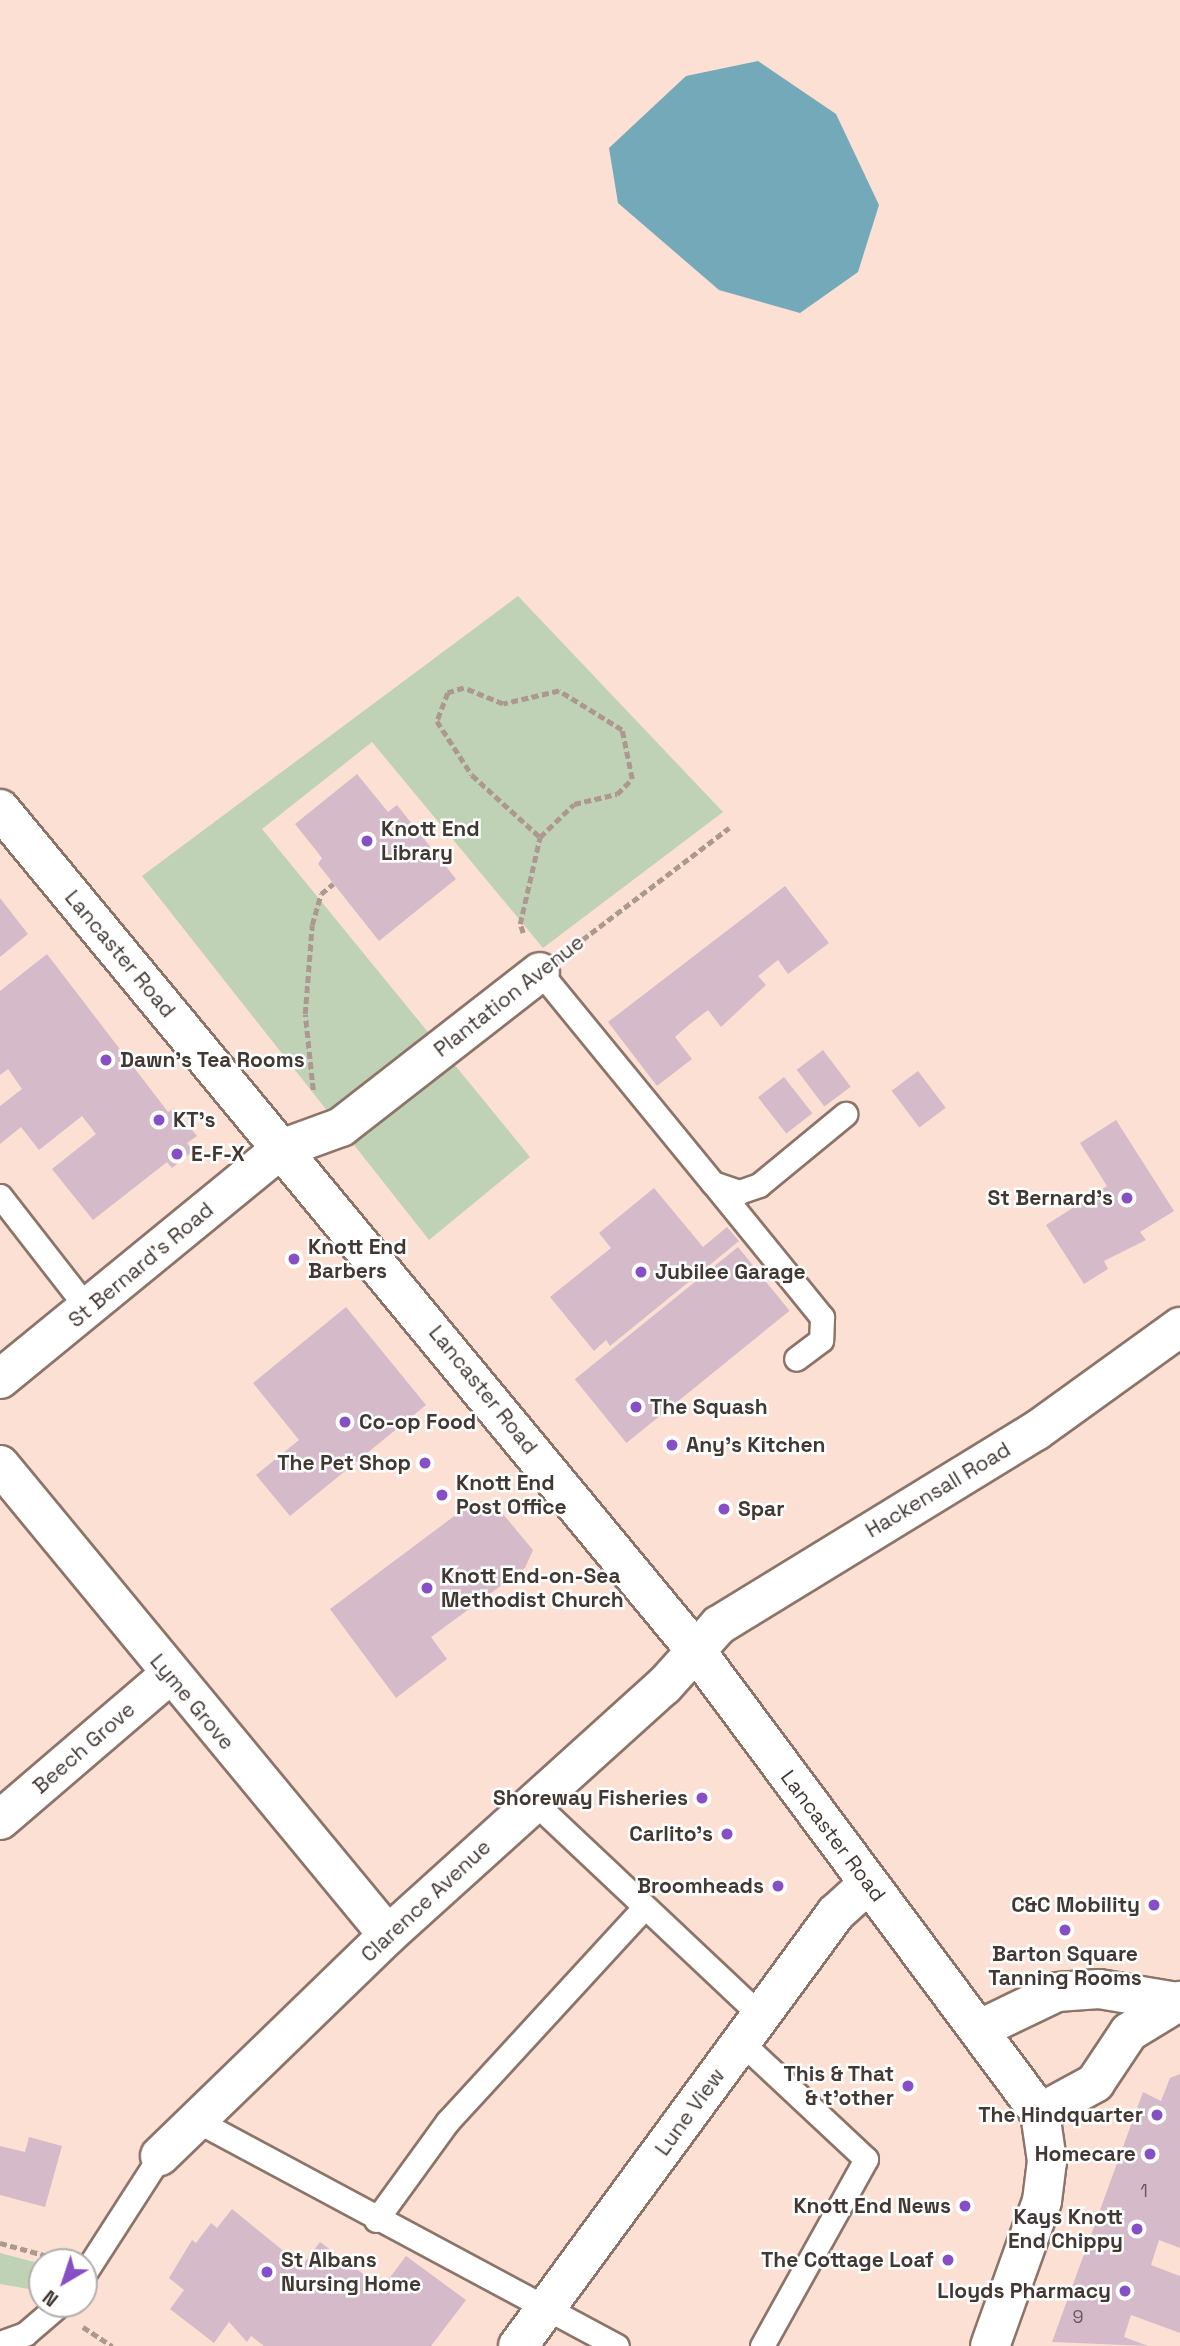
<!DOCTYPE html>
<style>
body{margin:0}
#map{position:relative;width:1180px;height:2346px;overflow:hidden;background:#fbe0d3;font-family:"Space Grotesk",sans-serif}
div>[style]{position:absolute}
.green>*{inset:0;background:#bfd2b5}
.water>*{inset:0;background:#74a9ba}
.building>*{inset:0;background:#d5bbca;transform-origin:0 0}
.path>*{height:4.5px;margin-top:-2.25px;transform-origin:0;background:repeating-linear-gradient(90deg,#ac988f 0 7px,transparent 0 10.5px)}
.roads{filter:drop-shadow(2px 0 #8c7469) drop-shadow(-2px 0 #8c7469) drop-shadow(0 2px #8c7469) drop-shadow(0 -2px #8c7469)}
.service>*{height:23px;margin:-11.5px;padding:0 11.5px;transform-origin:11.5px;border-radius:11.5px;background:#fff}
.minor>*{height:38px;margin:-19px;padding:0 19px;transform-origin:19px;border-radius:19px;background:#fff}
.secondary>*{height:38px;margin:-19px;padding:0 19px;transform-origin:19px;border-radius:19px;background:#fff}
.dots>*{width:19px;height:19px;translate:-50% -50%;box-sizing:border-box;border:4px solid #fff;border-radius:50%}
span{translate:-50% -50%;white-space:nowrap;text-align:center;line-height:1.15;-webkit-text-stroke:5px #fff;paint-order:stroke}
.number-label{font-size:18px;color:#675959}
.number-label span{-webkit-text-stroke-width:0}
.poi-label{font-size:21px;color:#423833;font-weight:700}
.left{translate:0 -50%;text-align:left}
.right{translate:-100% -50%;text-align:right}
.street-label{font-size:21px;color:#423833}
.north{position:absolute;left:28px;top:2248px;width:70px;height:70px;box-sizing:border-box;background:#fff;border:2px solid #b3afad;border-radius:50%;rotate:219deg;font-size:19px;font-weight:700;line-height:28px;text-align:center;color:#423833}
.north::after{content:'';display:block;margin:auto;width:24px;height:32px;background:#864fc6;clip-path:polygon(50% 0,100% 100%,50% 72%,0 100%)}
</style>
<div id="map">
<div class="green">
<div style="clip-path:polygon(518px 596px,723px 812px,543px 948px,372px 742px,262px 829px,530px 1157px,429px 1240px,142px 876px)"></div>
<div style="clip-path:polygon(0 2253px,42px 2264px,40px 2291px,0 2284px)"></div>
</div>
<div class="water">
<div style="clip-path:polygon(758px 61px,836px 114px,879px 205px,858px 272px,800px 313px,719px 290px,618px 203px,609px 148px,686px 76px)"></div>
</div>
<div class="building">
<div style="clip-path:polygon(357px 774px,388px 812px,397px 805px,456px 879px,379px 941px,318px 864px,322px 858px,295px 824px)"></div>
<div style="clip-path:polygon(785px 886px,829px 943px,788px 974px,778px 960px,758px 976px,766px 985px,721px 1027px,708px 1010px,690px 1024px,675px 1037px,692px 1059px,657px 1086px,608px 1022px)"></div>
<div style="clip-path:polygon(0 898px,28px 934px,0 957px)"></div>
<div style="clip-path:polygon(47px 954px,168px 1112px,174px 1108px,197px 1136px,187px 1143px,193px 1151px,172px 1168px,167px 1162px,93px 1220px,52px 1169px,96px 1134px,82px 1116px,39px 1150px,21px 1127px,0 1144px,0 1106px,22px 1089px,8px 1069px,0 1075px,0 991px)"></div>
<div style="left:823px;top:1050px;width:46px;height:33px;rotate:53deg"></div>
<div style="left:918px;top:1071px;width:46px;height:33px;rotate:53deg"></div>
<div style="left:784px;top:1077px;width:46px;height:33px;rotate:52deg"></div>
<div style="clip-path:polygon(1116px 1120px,1174px 1211px,1140px 1232px,1146px 1240px,1104px 1261px,1108px 1269px,1084px 1284px,1046px 1225px,1107px 1186px,1080px 1143px)"></div>
<div style="clip-path:polygon(654px 1188px,703px 1247px,727px 1227px,739px 1241px,610px 1346px,606px 1340px,594px 1351px,550px 1297px,611px 1248px,599px 1233px)"></div>
<div style="left:738px;top:1247px;width:82px;height:210px;rotate:51deg"></div>
<div style="clip-path:polygon(346px 1307px,426px 1405px,290px 1516px,256px 1475px,299px 1440px,253px 1383px)"></div>
<div style="clip-path:polygon(492px 1501px,533px 1550px,525px 1568px,431px 1637px,447px 1659px,396px 1698px,330px 1609px,473px 1502px)"></div>
<div style="clip-path:polygon(1180px 2074px,1180px 2248px,1159px 2240px,1151px 2265px,1180px 2276px,1180px 2333px,1131px 2315px,1124px 2337px,1148px 2346px,1052px 2342px,1143px 2092px,1161px 2101px,1170px 2078px)"></div>
<div style="clip-path:polygon(29px 2137px,62px 2146px,45px 2207px,0 2195px,0 2146px,25px 2152px)"></div>
<div style="clip-path:polygon(232px 2209px,302px 2266px,320px 2242px,382px 2288px,406px 2256px,466px 2300px,431px 2346px,264px 2346px,251px 2336px,247px 2342px,229px 2322px,214px 2343px,170px 2309px,184px 2290px,169px 2278px,192px 2240px,196px 2243px,211px 2223px,217px 2228px)"></div>
</div>
<div class="path">
<div style="left:523px;top:933px;width:9px;rotate:-108deg"></div>
<div style="left:520px;top:924px;width:89px;rotate:-77.1deg"></div>
<div style="left:540px;top:837px;width:47px;rotate:-44.1deg"></div>
<div style="left:574px;top:804px;width:44px;rotate:-13.1deg"></div>
<div style="left:617px;top:794px;width:21px;rotate:-45deg"></div>
<div style="left:632px;top:779px;width:50px;rotate:-101.5deg"></div>
<div style="left:622px;top:730px;width:74px;rotate:-148.2deg"></div>
<div style="left:559px;top:691px;width:57px;rotate:166.9deg"></div>
<div style="left:503px;top:704px;width:42px;rotate:-157.7deg"></div>
<div style="left:464px;top:688px;width:17px;rotate:163deg"></div>
<div style="left:448px;top:693px;width:30px;rotate:111deg"></div>
<div style="left:437px;top:721px;width:64px;rotate:57.1deg"></div>
<div style="left:472px;top:775px;width:92px;rotate:42.4deg"></div>
<div style="left:574px;top:946px;width:195px;rotate:-37.3deg"></div>
<div style="left:313px;top:1090px;width:76px;rotate:-96deg"></div>
<div style="left:305px;top:1014px;width:89px;rotate:-85.5deg"></div>
<div style="left:312px;top:925px;width:32px;rotate:-74deg"></div>
<div style="left:321px;top:894px;width:16px;rotate:-40deg"></div>
<div style="left:0;top:2243px;width:57px;rotate:15.3deg"></div>
<div style="left:83px;top:2327px;width:35px;rotate:33deg"></div>
</div>
<div class="roads">
<div class="service">
<div style="left:540px;top:972px;width:273px;rotate:50.7deg"></div>
<div style="left:713px;top:1183px;width:28px;rotate:19deg"></div>
<div style="left:739px;top:1192px;width:21px;rotate:-19deg"></div>
<div style="left:759px;top:1185px;width:112px;rotate:-39.5deg"></div>
<div style="left:713px;top:1183px;width:173px;rotate:50.9deg"></div>
<div style="left:822px;top:1317px;width:23px;rotate:92deg"></div>
<div style="left:821px;top:1340px;width:31px;rotate:143deg"></div>
<div style="left:0;top:1196px;width:143px;rotate:52.1deg"></div>
<div style="left:534px;top:1802px;width:311px;rotate:43.3deg"></div>
<div style="left:741px;top:2042px;width:171px;rotate:43.1deg"></div>
<div style="left:866px;top:2159px;width:214px;rotate:119.1deg"></div>
<div style="left:192px;top:2118px;width:482px;rotate:28.2deg"></div>
<div style="left:376px;top:2220px;width:122px;rotate:-54deg"></div>
<div style="left:448px;top:2121px;width:289px;rotate:-47.4deg"></div>
<div style="left:84px;top:2274px;width:140px;rotate:-57.2deg"></div>
<div style="left:0;top:2343px;width:27px;rotate:-20deg"></div>
<div style="left:25px;top:2334px;width:46px;rotate:-40.6deg"></div>
</div>
<div class="minor">
<div style="left:0;top:1379px;width:363px;rotate:-39.3deg"></div>
<div style="left:281px;top:1149px;width:64px;rotate:-20.1deg"></div>
<div style="left:341px;top:1127px;width:252px;rotate:-37.9deg"></div>
<div style="left:0;top:1465px;width:609px;rotate:50.46deg"></div>
<div style="left:0;top:1820px;width:221px;rotate:-40.6deg"></div>
<div style="left:980px;top:2029px;width:85px;rotate:-25.7deg"></div>
<div style="left:1057px;top:1992px;width:42px;rotate:-4.1deg"></div>
<div style="left:1099px;top:1989px;width:79px;rotate:9.5deg"></div>
<div style="left:1040px;top:2113px;width:63px;rotate:-28.6deg"></div>
<div style="left:1095px;top:2083px;width:61px;rotate:-56.3deg"></div>
<div style="left:1129px;top:2032px;width:60px;rotate:-31.3deg"></div>
<div style="left:160px;top:2156px;width:318px;rotate:-44.1deg"></div>
<div style="left:388px;top:1935px;width:372px;rotate:-42.1deg"></div>
<div style="left:664px;top:1686px;width:82px;rotate:-48deg"></div>
<div style="left:719px;top:1625px;width:372px;rotate:-31.5deg"></div>
<div style="left:1036px;top:1431px;width:178px;rotate:-35.8deg"></div>
<div style="left:518px;top:2346px;width:537px;rotate:-53.71deg"></div>
<div style="left:836px;top:1913px;width:43px;rotate:-42.2deg"></div>
</div>
<div class="secondary">
<div style="left:0;top:809px;width:1092px;rotate:50.42deg"></div>
<div style="left:696px;top:1651px;width:576px;rotate:53.33deg"></div>
<div style="left:1040px;top:2113px;width:49px;rotate:81.7deg"></div>
<div style="left:1047px;top:2161px;width:40px;rotate:97.1deg"></div>
<div style="left:1042px;top:2201px;width:154px;rotate:109.7deg"></div>
</div>
</div>
<div class="dots">
<div style="left:367px;top:841px;background:#864fc6"></div>
<div style="left:106px;top:1060px;background:#864fc6"></div>
<div style="left:159px;top:1120px;background:#864fc6"></div>
<div style="left:177px;top:1154px;background:#864fc6"></div>
<div style="left:1127px;top:1198px;background:#864fc6"></div>
<div style="left:294px;top:1259px;background:#864fc6"></div>
<div style="left:641px;top:1272px;background:#864fc6"></div>
<div style="left:636px;top:1407px;background:#864fc6"></div>
<div style="left:345px;top:1422px;background:#864fc6"></div>
<div style="left:672px;top:1445px;background:#864fc6"></div>
<div style="left:425px;top:1463px;background:#864fc6"></div>
<div style="left:442px;top:1495px;background:#864fc6"></div>
<div style="left:724px;top:1509px;background:#864fc6"></div>
<div style="left:427px;top:1588px;background:#864fc6"></div>
<div style="left:702px;top:1798px;background:#864fc6"></div>
<div style="left:727px;top:1834px;background:#864fc6"></div>
<div style="left:778px;top:1886px;background:#864fc6"></div>
<div style="left:1154px;top:1905px;background:#864fc6"></div>
<div style="left:1065px;top:1930px;background:#864fc6"></div>
<div style="left:908px;top:2086px;background:#864fc6"></div>
<div style="left:1157px;top:2115px;background:#864fc6"></div>
<div style="left:1150px;top:2154px;background:#864fc6"></div>
<div style="left:965px;top:2206px;background:#864fc6"></div>
<div style="left:1137px;top:2229px;background:#864fc6"></div>
<div style="left:948px;top:2260px;background:#864fc6"></div>
<div style="left:267px;top:2272px;background:#864fc6"></div>
<div style="left:1125px;top:2291px;background:#864fc6"></div>
</div>
<div class="number-label">
<span style="left:1144px;top:2191px">1</span>
<span style="left:1078px;top:2317px">9</span>
</div>
<div class="poi-label">
<span class="left" style="left:381px;top:841px">Knott End<br>Library</span>
<span class="left" style="left:120px;top:1060px">Dawn's Tea Rooms</span>
<span class="left" style="left:173px;top:1120px">KT's</span>
<span class="left" style="left:191px;top:1154px">E-F-X</span>
<span class="right" style="left:1113px;top:1198px">St Bernard's</span>
<span class="left" style="left:308px;top:1259px">Knott End<br>Barbers</span>
<span class="left" style="left:655px;top:1272px">Jubilee Garage</span>
<span class="left" style="left:650px;top:1407px">The Squash</span>
<span class="left" style="left:359px;top:1422px">Co-op Food</span>
<span class="left" style="left:686px;top:1445px">Any's Kitchen</span>
<span class="right" style="left:411px;top:1463px">The Pet Shop</span>
<span class="left" style="left:456px;top:1495px">Knott End<br>Post Office</span>
<span class="left" style="left:738px;top:1509px">Spar</span>
<span class="left" style="left:441px;top:1588px">Knott End-on-Sea<br>Methodist Church</span>
<span class="right" style="left:688px;top:1798px">Shoreway Fisheries</span>
<span class="right" style="left:713px;top:1834px">Carlito's</span>
<span class="right" style="left:764px;top:1886px">Broomheads</span>
<span class="right" style="left:1140px;top:1905px">C&amp;C Mobility</span>
<span style="left:1065px;top:1966px">Barton Square<br>Tanning Rooms</span>
<span class="right" style="left:894px;top:2086px">This &amp; That<br>&amp; t'other</span>
<span class="right" style="left:1143px;top:2115px">The Hindquarter</span>
<span class="right" style="left:1136px;top:2154px">Homecare</span>
<span class="right" style="left:951px;top:2206px">Knott End News</span>
<span class="right" style="left:1123px;top:2229px">Kays Knott<br>End Chippy</span>
<span class="left" style="left:281px;top:2272px">St Albans<br>Nursing Home</span>
<span class="right" style="left:934px;top:2260px">The Cottage Loaf</span>
<span class="right" style="left:1111px;top:2291px">Lloyds Pharmacy</span>
</div>
<div class="street-label">
<span style="left:120px;top:954px;rotate:50deg">Lancaster Road</span>
<span style="left:509px;top:996px;rotate:-38deg">Plantation Avenue</span>
<span style="left:141px;top:1265px;rotate:-40deg">St Bernard's Road</span>
<span style="left:483px;top:1390px;rotate:51deg">Lancaster Road</span>
<span style="left:938px;top:1490px;rotate:-31deg">Hackensall Road</span>
<span style="left:192px;top:1702px;rotate:50deg">Lyme Grove</span>
<span style="left:84px;top:1748px;rotate:-41deg">Beech Grove</span>
<span style="left:833px;top:1836px;rotate:53deg">Lancaster Road</span>
<span style="left:426px;top:1901px;rotate:-43deg">Clarence Avenue</span>
<span style="left:690px;top:2112px;rotate:-54deg">Lune View</span>
</div>
<div class="north">N</div>
</div>
